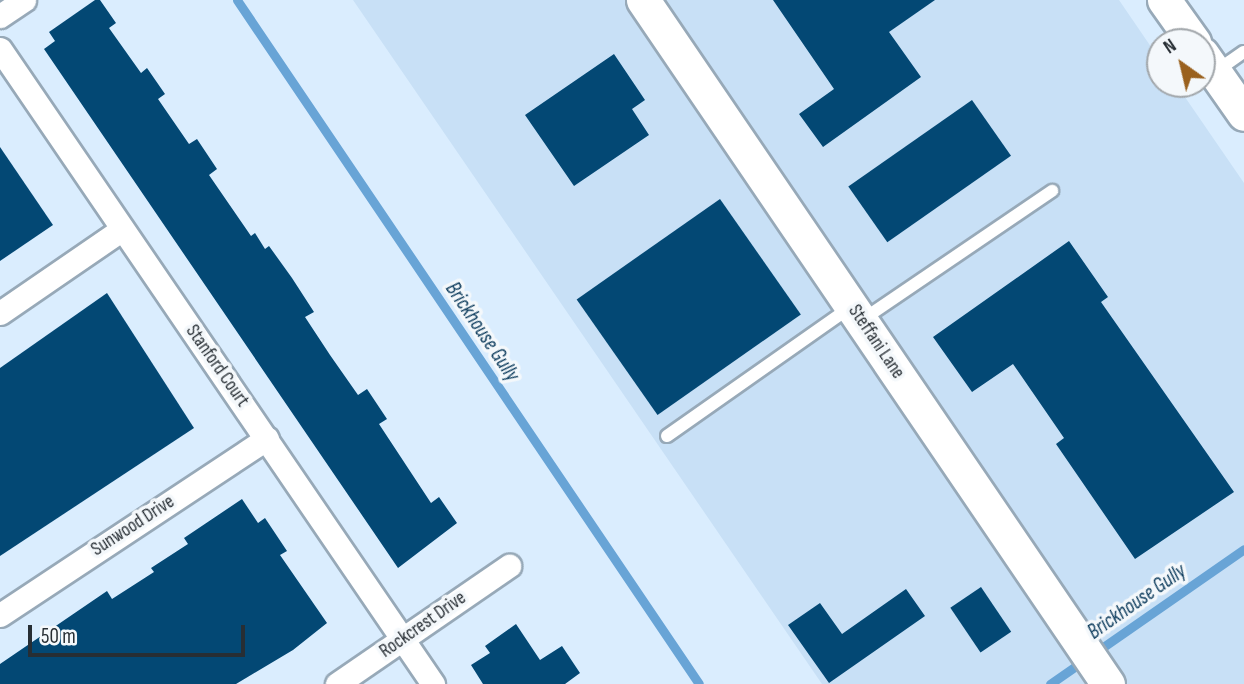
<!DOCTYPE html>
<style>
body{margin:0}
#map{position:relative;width:1244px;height:684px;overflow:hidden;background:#daedfe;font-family:"Sofia Sans Condensed",sans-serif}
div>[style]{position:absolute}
.built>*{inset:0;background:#c8e0f6}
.stream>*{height:9px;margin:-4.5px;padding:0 4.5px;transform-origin:4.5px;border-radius:4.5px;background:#68a4d6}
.building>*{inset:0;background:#034874;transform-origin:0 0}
.roads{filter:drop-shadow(2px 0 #97a9b8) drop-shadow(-2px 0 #97a9b8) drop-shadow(0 2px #97a9b8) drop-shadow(0 -2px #97a9b8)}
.lane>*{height:12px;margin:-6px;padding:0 6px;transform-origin:6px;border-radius:6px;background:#fff}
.street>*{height:23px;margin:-11.5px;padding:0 11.5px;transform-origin:11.5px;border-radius:11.5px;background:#fff}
.secondary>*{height:33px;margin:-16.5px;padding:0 16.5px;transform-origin:16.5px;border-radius:16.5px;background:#fff}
span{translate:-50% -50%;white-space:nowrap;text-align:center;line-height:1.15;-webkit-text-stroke:7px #f4f8fb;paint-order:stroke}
.street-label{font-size:19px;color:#272e34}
.water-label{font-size:21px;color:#0c3b5c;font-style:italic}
.north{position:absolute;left:1146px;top:28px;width:70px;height:70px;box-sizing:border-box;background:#f4f8fb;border:2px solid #a2a7ab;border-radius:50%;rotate:326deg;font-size:19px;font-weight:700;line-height:28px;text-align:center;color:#272e34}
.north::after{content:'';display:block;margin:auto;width:24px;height:32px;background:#9a611e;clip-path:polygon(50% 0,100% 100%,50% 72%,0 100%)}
.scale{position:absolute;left:28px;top:625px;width:217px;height:32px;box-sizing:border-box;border:4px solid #272e34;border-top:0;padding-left:9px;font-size:21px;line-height:24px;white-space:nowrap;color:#272e34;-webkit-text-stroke:5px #f4f8fb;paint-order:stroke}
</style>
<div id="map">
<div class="built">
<div style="clip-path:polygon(353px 0,1119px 0,1160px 60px,1160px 84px,1176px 84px,1244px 183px,1244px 684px,822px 684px)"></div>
</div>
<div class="stream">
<div style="left:237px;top:0;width:825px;rotate:55.96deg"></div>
<div style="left:1050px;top:684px;width:236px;rotate:-34.8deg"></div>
</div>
<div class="building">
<div style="clip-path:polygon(95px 0,100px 0,116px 23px,109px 28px,141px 73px,147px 68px,165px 94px,158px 99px,189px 144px,197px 139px,217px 169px,209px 175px,251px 236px,255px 233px,265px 249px,269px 246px,292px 278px,314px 312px,305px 317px,330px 355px,358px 395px,367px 389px,387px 419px,379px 424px,431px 503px,439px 497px,457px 523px,398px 568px,44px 49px,55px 41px,49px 32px)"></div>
<div style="clip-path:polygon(773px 0,935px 0,889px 32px,921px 77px,823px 147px,799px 114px,834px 89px)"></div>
<div style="clip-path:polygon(614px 54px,645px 100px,632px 109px,649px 135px,574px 186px,525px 115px)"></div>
<div style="left:972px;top:100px;width:68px;height:151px;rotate:55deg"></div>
<div style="clip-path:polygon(0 147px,53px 225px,0 261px)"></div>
<div style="left:720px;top:199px;width:141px;height:175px;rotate:55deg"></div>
<div style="clip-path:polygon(1069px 241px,1108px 297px,1101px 302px,1234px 492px,1135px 559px,1056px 444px,1064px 438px,1013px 364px,972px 392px,933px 337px)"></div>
<div style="clip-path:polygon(107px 293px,194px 428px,0 556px,0 368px)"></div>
<div style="clip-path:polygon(242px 499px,258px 523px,265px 518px,287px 551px,280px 555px,327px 623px,293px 650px,236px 684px,0 684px,0 664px,107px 591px,112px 599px,154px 572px,151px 568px,188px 544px,184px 538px)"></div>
<div style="left:981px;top:587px;width:54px;height:37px;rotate:56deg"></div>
<div style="clip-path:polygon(906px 589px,925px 616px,829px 683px,788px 625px,820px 603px,842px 634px)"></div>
<div style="clip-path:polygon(516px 624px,540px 660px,562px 646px,580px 673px,565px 684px,483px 684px,471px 665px,490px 653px,485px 646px)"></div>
</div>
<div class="roads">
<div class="lane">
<div style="left:1215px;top:72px;width:35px;rotate:-35deg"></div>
<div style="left:862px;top:320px;width:230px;rotate:-34.2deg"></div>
<div style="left:667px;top:436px;width:226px;rotate:-35.1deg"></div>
</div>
<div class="street">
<div style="left:0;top:16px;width:29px;rotate:-34deg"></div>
<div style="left:0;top:49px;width:769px;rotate:55.71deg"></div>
<div style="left:0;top:313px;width:148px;rotate:-34.5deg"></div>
<div style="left:0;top:615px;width:320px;rotate:-33.5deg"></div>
<div style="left:337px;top:684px;width:209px;rotate:-34.5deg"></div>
</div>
<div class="secondary">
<div style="left:643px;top:0;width:827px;rotate:55.79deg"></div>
<div style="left:1164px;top:0;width:52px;rotate:54.5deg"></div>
<div style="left:1202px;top:54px;width:73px;rotate:55deg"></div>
</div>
</div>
<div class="street-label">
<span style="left:876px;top:342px;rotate:56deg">Steffani Lane</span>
<span style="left:217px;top:366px;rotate:55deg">Stanford Court</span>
<span style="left:133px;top:526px;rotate:-33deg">Sunwood Drive</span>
<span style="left:423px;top:625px;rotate:-35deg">Rockcrest Drive</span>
</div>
<div class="water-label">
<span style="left:482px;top:332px;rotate:56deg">Brickhouse Gully</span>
<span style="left:1137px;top:602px;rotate:-35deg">Brickhouse Gully</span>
</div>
<div class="north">N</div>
<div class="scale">50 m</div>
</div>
